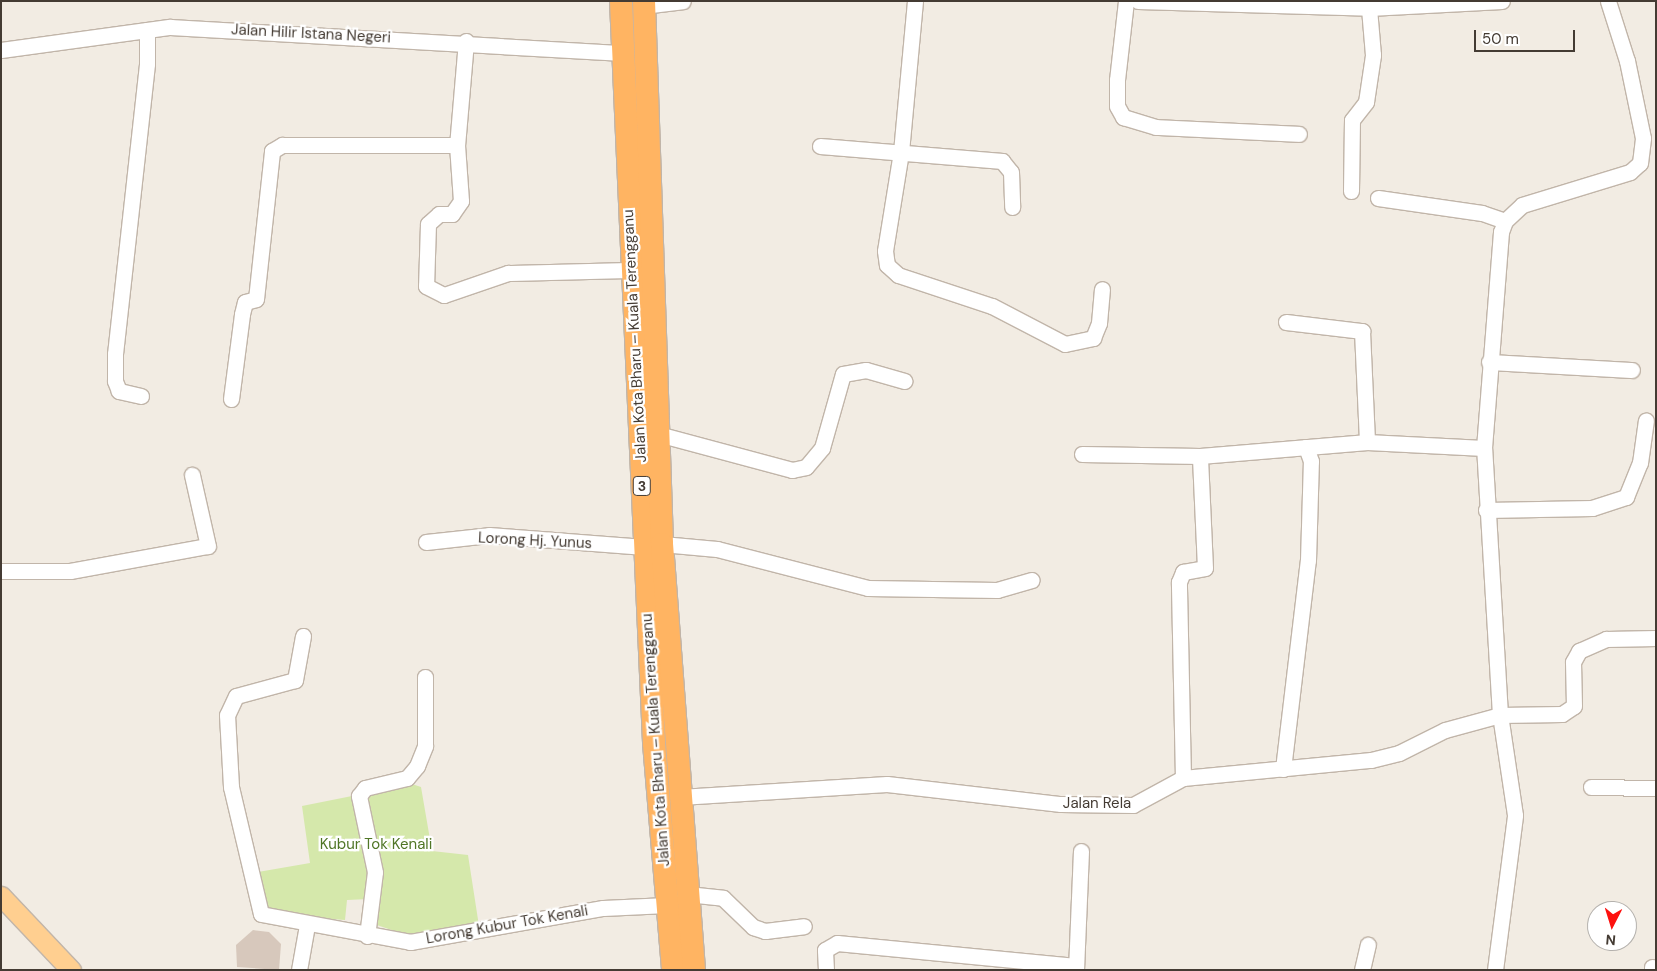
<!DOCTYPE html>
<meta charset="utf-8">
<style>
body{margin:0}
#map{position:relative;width:1657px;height:971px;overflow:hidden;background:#f2ece3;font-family:"DM Sans",sans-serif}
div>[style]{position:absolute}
.green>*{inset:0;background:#d5e8ab}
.building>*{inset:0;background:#d7c8bc}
.roads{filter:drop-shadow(1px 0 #c1b5a9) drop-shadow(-1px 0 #c1b5a9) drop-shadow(0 1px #c1b5a9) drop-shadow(0 -1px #c1b5a9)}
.minor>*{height:15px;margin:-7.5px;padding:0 7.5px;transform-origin:7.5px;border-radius:7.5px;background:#fff}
.major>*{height:19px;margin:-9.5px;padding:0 9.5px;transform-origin:9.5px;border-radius:9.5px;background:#ffcf90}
.highway>*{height:22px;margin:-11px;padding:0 11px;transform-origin:11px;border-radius:11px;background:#ffb462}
span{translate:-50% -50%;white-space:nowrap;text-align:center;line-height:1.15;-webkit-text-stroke:4.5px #fff;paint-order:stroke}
.shield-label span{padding:1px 4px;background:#fff;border:1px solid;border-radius:4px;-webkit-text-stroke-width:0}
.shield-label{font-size:14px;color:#443b33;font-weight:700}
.street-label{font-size:15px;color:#443b33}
.park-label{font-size:15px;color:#507626}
.frame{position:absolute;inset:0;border:2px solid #443b33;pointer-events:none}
.north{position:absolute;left:1587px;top:901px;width:50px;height:50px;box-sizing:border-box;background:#fff;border:1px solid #b4b1ad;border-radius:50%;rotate:185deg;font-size:14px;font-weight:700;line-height:20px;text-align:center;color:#443b33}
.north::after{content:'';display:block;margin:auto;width:18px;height:22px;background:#fd110f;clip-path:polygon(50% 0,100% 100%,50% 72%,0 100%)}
.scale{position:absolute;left:1474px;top:30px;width:101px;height:22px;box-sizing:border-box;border:2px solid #443b33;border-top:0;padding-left:6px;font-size:15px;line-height:18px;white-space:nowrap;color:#443b33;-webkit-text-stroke:4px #fff;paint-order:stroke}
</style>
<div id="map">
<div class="green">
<div style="clip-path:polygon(412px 784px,421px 787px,432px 851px,468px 855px,479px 926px,412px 937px,374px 924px,369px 899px,347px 900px,345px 920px,282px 915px,265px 905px,258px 872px,310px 863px,302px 806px)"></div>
</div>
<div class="building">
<div style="clip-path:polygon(253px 930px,269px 932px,281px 944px,279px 970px,237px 967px,236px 945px)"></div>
</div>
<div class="roads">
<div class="minor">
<div style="left:915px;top:1px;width:152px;rotate:95.3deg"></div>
<div style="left:901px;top:152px;width:100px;rotate:99.2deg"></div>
<div style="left:885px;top:251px;width:14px;rotate:82deg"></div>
<div style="left:887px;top:265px;width:15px;rotate:42deg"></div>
<div style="left:898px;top:275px;width:99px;rotate:18.3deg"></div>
<div style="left:992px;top:306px;width:82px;rotate:27.5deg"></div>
<div style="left:1065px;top:344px;width:29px;rotate:-12deg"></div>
<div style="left:1093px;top:338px;width:16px;rotate:-68deg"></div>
<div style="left:1099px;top:323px;width:34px;rotate:-85deg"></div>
<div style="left:1126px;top:1px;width:80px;rotate:96.5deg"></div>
<div style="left:1117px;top:80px;width:26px;rotate:90deg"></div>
<div style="left:1117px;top:106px;width:13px;rotate:61deg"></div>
<div style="left:1123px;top:117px;width:34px;rotate:17deg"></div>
<div style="left:1156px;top:127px;width:143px;rotate:2.8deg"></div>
<div style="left:1138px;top:1px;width:231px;rotate:1.7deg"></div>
<div style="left:1369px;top:8px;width:133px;rotate:-3deg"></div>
<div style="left:644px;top:6px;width:39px;rotate:-7deg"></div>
<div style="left:466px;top:41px;width:104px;rotate:94.9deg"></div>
<div style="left:457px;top:145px;width:56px;rotate:85.9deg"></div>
<div style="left:461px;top:201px;width:16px;rotate:125deg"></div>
<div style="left:452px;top:214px;width:13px;rotate:180deg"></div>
<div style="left:439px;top:214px;width:15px;rotate:138deg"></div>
<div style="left:428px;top:224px;width:62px;rotate:91.8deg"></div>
<div style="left:426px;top:286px;width:20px;rotate:27deg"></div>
<div style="left:444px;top:295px;width:68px;rotate:-19deg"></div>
<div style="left:508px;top:273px;width:123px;rotate:-1.4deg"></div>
<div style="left:1px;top:50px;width:171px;rotate:-7.8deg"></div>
<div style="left:170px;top:27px;width:454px;rotate:3.3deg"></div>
<div style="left:820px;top:146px;width:183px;rotate:4.7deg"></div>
<div style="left:1002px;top:161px;width:14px;rotate:51deg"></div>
<div style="left:1011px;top:172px;width:35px;rotate:88deg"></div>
<div style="left:1351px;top:191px;width:71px;rotate:-89.2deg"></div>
<div style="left:1352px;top:120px;width:23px;rotate:-52deg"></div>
<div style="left:1366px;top:102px;width:48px;rotate:-81.5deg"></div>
<div style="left:1373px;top:55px;width:47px;rotate:-94.9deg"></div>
<div style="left:1378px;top:198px;width:105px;rotate:8.2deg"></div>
<div style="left:1482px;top:213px;width:24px;rotate:19deg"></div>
<div style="left:1286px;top:322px;width:77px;rotate:6.8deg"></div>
<div style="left:1362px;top:331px;width:111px;rotate:87.4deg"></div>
<div style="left:1489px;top:362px;width:143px;rotate:3.2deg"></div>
<div style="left:141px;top:396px;width:23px;rotate:-167deg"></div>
<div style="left:119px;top:391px;width:11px;rotate:-112deg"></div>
<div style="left:115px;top:381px;width:27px;rotate:-90deg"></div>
<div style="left:115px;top:354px;width:292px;rotate:-83.7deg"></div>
<div style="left:147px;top:64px;width:34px;rotate:-90deg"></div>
<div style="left:231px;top:399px;width:86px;rotate:-82.6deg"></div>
<div style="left:242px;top:314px;width:12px;rotate:-76deg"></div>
<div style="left:245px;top:302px;width:11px;rotate:-15deg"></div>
<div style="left:256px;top:299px;width:149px;rotate:-83.8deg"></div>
<div style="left:272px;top:151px;width:12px;rotate:-31deg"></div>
<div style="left:282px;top:145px;width:175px"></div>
<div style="left:658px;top:434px;width:139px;rotate:15deg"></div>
<div style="left:792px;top:470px;width:14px;rotate:-12deg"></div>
<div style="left:806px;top:467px;width:25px;rotate:-50deg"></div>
<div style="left:822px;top:448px;width:77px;rotate:-74.2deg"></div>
<div style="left:843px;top:374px;width:23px;rotate:-10deg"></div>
<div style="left:866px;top:370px;width:40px;rotate:16deg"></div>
<div style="left:1082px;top:454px;width:118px;rotate:1deg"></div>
<div style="left:1200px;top:456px;width:168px;rotate:-4.8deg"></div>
<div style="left:1367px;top:442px;width:117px;rotate:2.9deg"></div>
<div style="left:1486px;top:510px;width:106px;rotate:-1.1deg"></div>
<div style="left:1592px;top:508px;width:36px;rotate:-18deg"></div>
<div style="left:1626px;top:497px;width:37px;rotate:-68deg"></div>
<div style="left:1640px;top:463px;width:43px;rotate:-82.1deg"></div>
<div style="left:426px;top:542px;width:63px;rotate:-6.3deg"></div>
<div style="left:489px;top:535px;width:156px;rotate:4.4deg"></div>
<div style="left:662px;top:544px;width:55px;rotate:5.2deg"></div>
<div style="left:717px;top:549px;width:156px;rotate:14.5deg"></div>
<div style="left:868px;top:588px;width:129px;rotate:0.9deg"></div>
<div style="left:997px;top:590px;width:36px;rotate:-16deg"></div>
<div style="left:1px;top:571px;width:69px"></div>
<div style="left:70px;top:571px;width:140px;rotate:-10.3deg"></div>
<div style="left:208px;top:546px;width:73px;rotate:-102.7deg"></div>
<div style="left:303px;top:636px;width:45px;rotate:100.3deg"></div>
<div style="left:295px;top:680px;width:61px;rotate:164.8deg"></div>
<div style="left:236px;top:696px;width:21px;rotate:115deg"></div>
<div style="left:227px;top:715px;width:72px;rotate:86.8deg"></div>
<div style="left:231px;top:787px;width:130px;rotate:76.7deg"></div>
<div style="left:261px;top:914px;width:152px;rotate:10.6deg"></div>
<div style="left:410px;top:942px;width:196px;rotate:-10deg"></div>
<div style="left:603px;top:908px;width:64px;rotate:-2.7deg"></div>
<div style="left:1283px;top:769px;width:210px;rotate:-83.2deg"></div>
<div style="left:1308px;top:560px;width:99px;rotate:-88.3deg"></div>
<div style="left:1311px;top:461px;width:15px;rotate:-110deg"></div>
<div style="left:1183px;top:778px;width:196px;rotate:-91.2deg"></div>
<div style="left:1179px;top:582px;width:11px;rotate:-68deg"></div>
<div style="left:1183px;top:572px;width:22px;rotate:-10deg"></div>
<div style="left:1205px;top:568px;width:112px;rotate:-92.6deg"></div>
<div style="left:1591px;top:787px;width:65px;rotate:0.9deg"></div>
<div style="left:680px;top:797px;width:207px;rotate:-3.6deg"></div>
<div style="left:887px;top:784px;width:175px;rotate:6.6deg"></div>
<div style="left:1061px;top:804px;width:72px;rotate:0.8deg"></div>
<div style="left:1133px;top:805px;width:57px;rotate:-28.4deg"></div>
<div style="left:1183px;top:778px;width:189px;rotate:-5.5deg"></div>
<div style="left:1371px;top:760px;width:29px;rotate:-14deg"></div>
<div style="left:1399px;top:753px;width:51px;rotate:-26.6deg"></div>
<div style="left:1445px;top:730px;width:57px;rotate:-15.3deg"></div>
<div style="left:1500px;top:715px;width:62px;rotate:-0.9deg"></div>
<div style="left:1562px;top:714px;width:14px;rotate:-34deg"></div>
<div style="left:1574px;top:706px;width:44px;rotate:-91.3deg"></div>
<div style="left:1573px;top:662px;width:13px;rotate:-61deg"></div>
<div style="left:1579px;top:651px;width:30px;rotate:-24deg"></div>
<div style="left:1606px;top:639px;width:50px;rotate:-1.1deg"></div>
<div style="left:687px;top:894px;width:36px;rotate:6deg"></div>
<div style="left:723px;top:898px;width:42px;rotate:44deg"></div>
<div style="left:753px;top:927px;width:13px;rotate:18deg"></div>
<div style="left:765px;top:931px;width:39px;rotate:-7deg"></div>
<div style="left:367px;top:936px;width:64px;rotate:-82.9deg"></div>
<div style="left:375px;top:872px;width:78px;rotate:-101.9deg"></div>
<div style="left:359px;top:796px;width:10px;rotate:-53deg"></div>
<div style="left:365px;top:788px;width:43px;rotate:-13.4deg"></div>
<div style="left:407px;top:778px;width:16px;rotate:-50deg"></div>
<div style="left:417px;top:766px;width:22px;rotate:-68deg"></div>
<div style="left:425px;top:746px;width:69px;rotate:-90deg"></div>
<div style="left:1652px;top:967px;width:3px;rotate:90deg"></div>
<div style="left:299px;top:970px;width:46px;rotate:-79.9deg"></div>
<div style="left:826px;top:970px;width:20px;rotate:-93deg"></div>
<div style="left:825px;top:950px;width:14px;rotate:-30deg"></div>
<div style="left:837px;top:943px;width:240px;rotate:5.5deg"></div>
<div style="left:1076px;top:970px;width:119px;rotate:-87.6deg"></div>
<div style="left:1362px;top:970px;width:26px;rotate:-77deg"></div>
<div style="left:1495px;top:970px;width:156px;rotate:-82.6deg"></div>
<div style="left:1515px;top:815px;width:101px;rotate:-98.5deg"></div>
<div style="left:1500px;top:715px;width:267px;rotate:-93.4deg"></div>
<div style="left:1484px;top:448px;width:217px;rotate:-85.5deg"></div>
<div style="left:1501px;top:232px;width:12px;rotate:-70deg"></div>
<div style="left:1505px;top:221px;width:23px;rotate:-43deg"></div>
<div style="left:1522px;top:205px;width:113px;rotate:-17deg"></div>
<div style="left:1630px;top:172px;width:13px;rotate:-42deg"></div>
<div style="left:1640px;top:163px;width:25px;rotate:-83deg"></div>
<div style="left:1643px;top:138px;width:79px;rotate:-101.7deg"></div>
<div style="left:1627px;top:61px;width:63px;rotate:-107.6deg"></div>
</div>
<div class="major">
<div style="left:1px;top:896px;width:102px;rotate:46.6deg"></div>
</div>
<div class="highway">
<div style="left:621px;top:1px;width:743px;rotate:87.45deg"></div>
<div style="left:654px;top:743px;width:228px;rotate:85.2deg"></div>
<div style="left:644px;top:1px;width:543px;rotate:88.1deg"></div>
<div style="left:662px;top:544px;width:427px;rotate:85.7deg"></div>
</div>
</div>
<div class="shield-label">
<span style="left:642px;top:486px">3</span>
</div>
<div class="street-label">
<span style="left:311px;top:34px;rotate:3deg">Jalan Hilir Istana Negeri</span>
<span style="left:635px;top:336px;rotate:-93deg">Jalan Kota Bharu – Kuala Terengganu</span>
<span style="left:535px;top:541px;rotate:3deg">Lorong Hj. Yunus</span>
<span style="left:656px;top:740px;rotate:-94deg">Jalan Kota Bharu – Kuala Terengganu</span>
<span style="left:1097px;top:804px">Jalan Rela</span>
<span style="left:507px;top:925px;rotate:-10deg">Lorong Kubur Tok Kenali</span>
</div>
<div class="park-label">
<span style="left:376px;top:845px">Kubur Tok Kenali</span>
</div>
<div class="frame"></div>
<div class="north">N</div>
<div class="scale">50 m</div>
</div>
